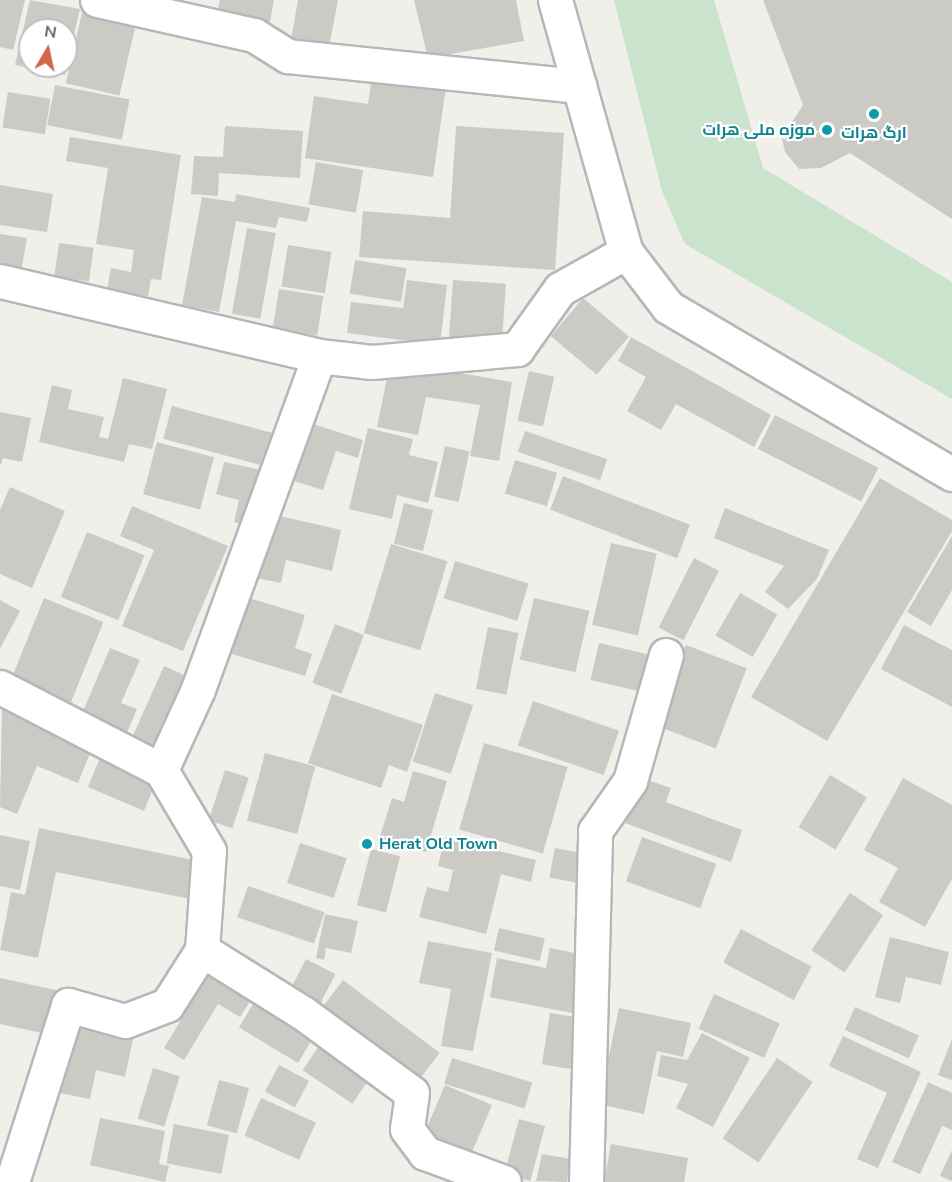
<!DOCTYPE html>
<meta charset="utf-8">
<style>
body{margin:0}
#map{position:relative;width:952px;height:1182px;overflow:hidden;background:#f0efe9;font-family:"Nunito Sans",Cairo,sans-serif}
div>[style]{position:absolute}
.green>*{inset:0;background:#c9e3cc}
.building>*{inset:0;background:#cbcac5;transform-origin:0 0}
.roads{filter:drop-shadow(2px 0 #b6b7bb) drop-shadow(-2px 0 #b6b7bb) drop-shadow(0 2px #b6b7bb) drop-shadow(0 -2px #b6b7bb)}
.street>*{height:33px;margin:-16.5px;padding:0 16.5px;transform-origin:16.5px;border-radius:16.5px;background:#fff}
.secondary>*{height:33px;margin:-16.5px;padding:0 16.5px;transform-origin:16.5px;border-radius:16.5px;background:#fff}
.dots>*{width:16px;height:16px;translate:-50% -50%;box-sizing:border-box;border:3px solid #fff;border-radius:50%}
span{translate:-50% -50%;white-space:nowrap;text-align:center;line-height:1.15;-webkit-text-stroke:4.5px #fff;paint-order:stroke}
.culture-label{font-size:16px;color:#0d838f;font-weight:700}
.right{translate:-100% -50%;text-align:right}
.left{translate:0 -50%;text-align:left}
.north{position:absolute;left:18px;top:18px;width:60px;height:60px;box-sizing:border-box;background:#fff;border:2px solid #bfc0c2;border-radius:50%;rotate:9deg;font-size:16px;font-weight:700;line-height:24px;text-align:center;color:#606267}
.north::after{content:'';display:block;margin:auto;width:21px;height:27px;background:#d3654b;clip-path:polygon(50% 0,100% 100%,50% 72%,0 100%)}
</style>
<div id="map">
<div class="green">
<div style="clip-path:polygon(614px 0,714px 0,763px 168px,952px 282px,952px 399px,685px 244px,662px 191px)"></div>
</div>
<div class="building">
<div style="clip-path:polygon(0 0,25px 0,13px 50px,0 47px)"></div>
<div style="clip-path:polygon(30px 0,80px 9px,67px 65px,66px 30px,30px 30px,30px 66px,67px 66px,65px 75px,15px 65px)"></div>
<div style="clip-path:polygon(220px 0,274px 0,270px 22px,217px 13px)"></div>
<div style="clip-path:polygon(298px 0,338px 0,329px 47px,291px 40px)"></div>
<div style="clip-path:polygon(414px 0,516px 0,524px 41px,428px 58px)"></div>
<div style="clip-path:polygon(763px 0,952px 0,952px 219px,850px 153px,821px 168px,799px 169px,785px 152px,782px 138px,803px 105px)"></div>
<div style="left:82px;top:13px;width:55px;height:72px;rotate:13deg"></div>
<div style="clip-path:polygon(372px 76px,446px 87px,433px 177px,305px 158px,314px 96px,368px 104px)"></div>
<div style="left:55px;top:85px;width:76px;height:41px;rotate:11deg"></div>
<div style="left:8px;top:92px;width:43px;height:36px;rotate:9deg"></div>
<div style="clip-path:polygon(225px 126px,303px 131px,300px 178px,219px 173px,218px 196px,191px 194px,194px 156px,223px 157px)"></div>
<div style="clip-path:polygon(456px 126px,564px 133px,555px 270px,359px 257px,363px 211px,450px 218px)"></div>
<div style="clip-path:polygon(70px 137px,181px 155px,161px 280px,151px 279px,148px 296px,107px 290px,111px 268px,131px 272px,134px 250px,96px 244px,108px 168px,66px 161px)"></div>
<div style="left:316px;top:162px;width:48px;height:43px;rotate:10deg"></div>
<div style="clip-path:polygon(0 185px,53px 194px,47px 232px,0 225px)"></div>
<div style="clip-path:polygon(236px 194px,310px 208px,307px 222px,279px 217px,276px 228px,236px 221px,219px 312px,182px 305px,202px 197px,235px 202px)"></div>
<div style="left:247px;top:228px;width:29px;height:87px;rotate:10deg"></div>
<div style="clip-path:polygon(0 234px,27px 238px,21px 272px,0 269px)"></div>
<div style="left:59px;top:243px;width:35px;height:34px;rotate:8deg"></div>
<div style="left:288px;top:245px;width:44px;height:42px;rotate:9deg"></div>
<div style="left:355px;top:260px;width:52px;height:34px;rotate:9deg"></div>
<div style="clip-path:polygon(407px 280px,447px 285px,440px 345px,347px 333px,351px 302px,403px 308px)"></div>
<div style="left:453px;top:280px;width:53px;height:60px;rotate:4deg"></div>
<div style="left:279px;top:289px;width:45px;height:40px;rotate:9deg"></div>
<div style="left:583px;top:298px;width:60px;height:50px;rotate:40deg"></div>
<div style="clip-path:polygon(631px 337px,771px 415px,754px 447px,676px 404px,661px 430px,627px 411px,646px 377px,618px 361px)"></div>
<div style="clip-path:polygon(414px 365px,512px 382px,499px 461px,470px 456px,480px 405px,426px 397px,418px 435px,377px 427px,388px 373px,413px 377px)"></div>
<div style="left:529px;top:371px;width:26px;height:51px;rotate:13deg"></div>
<div style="clip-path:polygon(123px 378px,167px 389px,152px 449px,129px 444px,124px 462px,39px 442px,52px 385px,72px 390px,68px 409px,104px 417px,99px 437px,108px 439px)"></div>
<div style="left:172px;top:406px;width:110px;height:34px;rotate:15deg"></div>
<div style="clip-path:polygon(0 412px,31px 418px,22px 462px,3px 458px,0 466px)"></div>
<div style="left:775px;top:415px;width:116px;height:38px;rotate:27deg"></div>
<div style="clip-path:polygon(307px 422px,363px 440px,358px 458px,336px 451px,323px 490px,288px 479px)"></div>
<div style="clip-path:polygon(368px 428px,413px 439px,409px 455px,438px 462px,428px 503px,397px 495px,392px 519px,349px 509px)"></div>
<div style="left:525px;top:431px;width:87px;height:22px;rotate:19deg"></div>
<div style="left:157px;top:442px;width:59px;height:54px;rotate:15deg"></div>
<div style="left:445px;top:446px;width:25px;height:52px;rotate:12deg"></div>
<div style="left:515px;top:460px;width:44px;height:35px;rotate:17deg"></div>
<div style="clip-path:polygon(224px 462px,266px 471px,253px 527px,234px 522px,239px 500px,216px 494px)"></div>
<div style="left:563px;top:476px;width:136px;height:36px;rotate:21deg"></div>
<div style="clip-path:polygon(880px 478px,952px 520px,952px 531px,827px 741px,751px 697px)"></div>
<div style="clip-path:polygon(10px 487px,65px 511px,32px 588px,0 574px,0 510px)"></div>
<div style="left:404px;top:503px;width:30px;height:42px;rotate:14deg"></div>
<div style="clip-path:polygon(132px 506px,228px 546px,183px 651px,122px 626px,154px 550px,120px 536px)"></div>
<div style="clip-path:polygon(725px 508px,829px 550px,817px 579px,788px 609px,765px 592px,784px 566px,714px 538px)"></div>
<div style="clip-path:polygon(267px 513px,341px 530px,332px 571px,286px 560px,281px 583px,252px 577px)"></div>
<div style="left:87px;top:532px;width:62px;height:70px;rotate:22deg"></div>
<div style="clip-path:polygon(952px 536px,952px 590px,931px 626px,907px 612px)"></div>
<div style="left:611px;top:543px;width:47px;height:84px;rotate:13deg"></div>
<div style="left:391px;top:544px;width:59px;height:93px;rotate:17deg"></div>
<div style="left:694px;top:558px;width:28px;height:78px;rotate:27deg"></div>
<div style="left:455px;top:561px;width:77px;height:39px;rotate:17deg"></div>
<div style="left:740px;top:593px;width:43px;height:49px;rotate:30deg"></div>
<div style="clip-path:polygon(239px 595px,305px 615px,295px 648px,312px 654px,305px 676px,222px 651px)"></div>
<div style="left:44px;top:598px;width:64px;height:87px;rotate:22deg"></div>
<div style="left:534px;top:598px;width:57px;height:63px;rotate:13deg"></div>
<div style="clip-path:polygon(0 600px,20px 611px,0 649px)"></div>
<div style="left:335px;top:624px;width:31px;height:63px;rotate:21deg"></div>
<div style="clip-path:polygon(904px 625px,952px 650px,952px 707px,881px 669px)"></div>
<div style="left:488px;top:627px;width:31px;height:63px;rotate:11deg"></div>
<div style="left:599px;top:643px;width:57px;height:38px;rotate:13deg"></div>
<div style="left:686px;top:645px;width:65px;height:86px;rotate:21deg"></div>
<div style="clip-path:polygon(110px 648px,140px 660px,121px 703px,137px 709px,126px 735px,81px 716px)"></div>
<div style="left:164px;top:666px;width:32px;height:84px;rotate:24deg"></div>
<div style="left:435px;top:693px;width:40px;height:72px;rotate:18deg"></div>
<div style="clip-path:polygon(332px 694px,423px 725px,407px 772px,389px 765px,381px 788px,308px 763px)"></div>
<div style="left:533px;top:701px;width:91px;height:47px;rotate:19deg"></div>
<div style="clip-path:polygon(2px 710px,93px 746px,78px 783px,37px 766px,17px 814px,0 807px)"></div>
<div style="left:484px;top:743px;width:87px;height:90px;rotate:16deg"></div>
<div style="left:103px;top:751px;width:61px;height:39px;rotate:23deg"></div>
<div style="left:265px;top:753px;width:52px;height:70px;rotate:15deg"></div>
<div style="left:225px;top:770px;width:25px;height:53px;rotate:18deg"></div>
<div style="clip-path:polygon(413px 771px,447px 781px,426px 852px,379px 839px,392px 798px,404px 802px)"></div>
<div style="left:830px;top:775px;width:43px;height:61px;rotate:31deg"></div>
<div style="clip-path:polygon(642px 778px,671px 788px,666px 802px,742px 830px,731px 862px,625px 823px)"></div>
<div style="clip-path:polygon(903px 778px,952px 805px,952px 879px,925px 927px,879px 902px,898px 868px,864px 850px)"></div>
<div style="clip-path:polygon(39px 828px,203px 862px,195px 900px,56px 872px,38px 958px,0 950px,11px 892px,25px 895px)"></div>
<div style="clip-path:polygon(0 835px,30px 841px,20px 890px,0 886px)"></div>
<div style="left:642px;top:837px;width:79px;height:47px;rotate:20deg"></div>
<div style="clip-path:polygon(445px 838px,536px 860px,531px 882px,501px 874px,486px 934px,419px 917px,427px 887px,448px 892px,453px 870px,438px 866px)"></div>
<div style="left:300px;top:843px;width:49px;height:42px;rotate:18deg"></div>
<div style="left:555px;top:848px;width:33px;height:30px;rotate:11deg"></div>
<div style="left:371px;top:849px;width:30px;height:58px;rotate:14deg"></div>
<div style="left:248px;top:886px;width:81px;height:33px;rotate:19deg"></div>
<div style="left:850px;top:893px;width:40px;height:69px;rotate:34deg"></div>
<div style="clip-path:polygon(325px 914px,358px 921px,351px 953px,326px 948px,324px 960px,316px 958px)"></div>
<div style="left:499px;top:928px;width:47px;height:23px;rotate:13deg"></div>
<div style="left:741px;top:929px;width:80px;height:38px;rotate:28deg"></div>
<div style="clip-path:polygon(890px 937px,949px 952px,941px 985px,906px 977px,900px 1003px,875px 997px)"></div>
<div style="clip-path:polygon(428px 941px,492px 953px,473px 1051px,441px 1046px,451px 989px,419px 983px)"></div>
<div style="clip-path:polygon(550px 948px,584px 955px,572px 1013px,490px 997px,497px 958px,546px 968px)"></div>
<div style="left:306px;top:959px;width:33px;height:38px;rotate:27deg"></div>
<div style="clip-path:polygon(205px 962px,256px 992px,240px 1017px,218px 1004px,184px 1060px,164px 1048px,198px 992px,189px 987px)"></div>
<div style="clip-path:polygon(0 978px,65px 992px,56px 1036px,0 1024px)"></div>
<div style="left:343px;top:980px;width:121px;height:40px;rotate:37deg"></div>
<div style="left:259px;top:994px;width:69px;height:39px;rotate:31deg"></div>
<div style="left:714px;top:994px;width:72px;height:38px;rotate:24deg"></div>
<div style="left:855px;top:1007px;width:70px;height:25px;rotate:24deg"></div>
<div style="clip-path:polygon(619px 1008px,691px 1023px,683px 1057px,657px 1051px,644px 1114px,599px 1104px)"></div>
<div style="left:550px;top:1013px;width:31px;height:52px;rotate:9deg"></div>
<div style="clip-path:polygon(72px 1016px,135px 1030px,125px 1077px,96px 1070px,90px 1099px,55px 1092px)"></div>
<div style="clip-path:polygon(702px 1033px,750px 1058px,713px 1127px,676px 1108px,688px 1084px,657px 1076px,661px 1055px,687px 1060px)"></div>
<div style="clip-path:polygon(843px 1036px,921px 1072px,878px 1168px,857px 1159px,887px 1093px,829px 1066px)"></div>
<div style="left:325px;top:1037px;width:60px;height:40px;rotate:34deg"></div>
<div style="clip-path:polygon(952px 1039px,952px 1080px,938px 1075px)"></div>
<div style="left:452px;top:1058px;width:84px;height:27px;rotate:17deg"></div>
<div style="left:777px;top:1058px;width:43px;height:97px;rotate:34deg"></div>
<div style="left:279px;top:1065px;width:34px;height:30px;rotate:28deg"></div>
<div style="left:153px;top:1068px;width:28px;height:53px;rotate:17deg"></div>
<div style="left:219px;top:1080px;width:31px;height:47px;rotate:15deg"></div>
<div style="clip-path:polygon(928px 1082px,952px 1093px,952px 1130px,942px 1126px,920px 1174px,892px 1162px)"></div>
<div style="left:445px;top:1085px;width:51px;height:57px;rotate:23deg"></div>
<div style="left:261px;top:1098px;width:60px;height:41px;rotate:24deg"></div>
<div style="clip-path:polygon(100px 1118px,165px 1131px,159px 1164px,169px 1166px,165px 1182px,90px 1165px)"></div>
<div style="left:519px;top:1119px;width:27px;height:57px;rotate:15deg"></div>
<div style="left:174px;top:1124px;width:56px;height:40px;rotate:11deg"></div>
<div style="clip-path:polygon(611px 1144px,688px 1158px,684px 1182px,604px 1182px)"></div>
<div style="clip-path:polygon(952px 1150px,952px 1181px,940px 1176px)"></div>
<div style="clip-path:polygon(542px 1154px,571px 1159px,567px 1182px,536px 1181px)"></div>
</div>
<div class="roads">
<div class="street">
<div style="left:97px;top:0;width:161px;rotate:12.6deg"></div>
<div style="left:254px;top:35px;width:40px;rotate:32deg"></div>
<div style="left:288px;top:56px;width:293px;rotate:5.9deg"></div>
<div style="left:0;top:281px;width:328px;rotate:13.2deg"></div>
<div style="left:319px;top:356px;width:53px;rotate:6.5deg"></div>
<div style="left:372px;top:362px;width:146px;rotate:-5.1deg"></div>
<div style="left:517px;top:349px;width:74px;rotate:-54.4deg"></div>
<div style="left:560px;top:289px;width:76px;rotate:-29.3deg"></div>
<div style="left:0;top:687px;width:181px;rotate:27.3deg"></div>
<div style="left:202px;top:950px;width:119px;rotate:32deg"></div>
<div style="left:303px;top:1013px;width:135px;rotate:36.3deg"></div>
<div style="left:412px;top:1093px;width:36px;rotate:98deg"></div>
<div style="left:407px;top:1129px;width:30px;rotate:53deg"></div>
<div style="left:425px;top:1153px;width:84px;rotate:20.2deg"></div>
<div style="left:12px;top:1182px;width:186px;rotate:-72.4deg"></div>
<div style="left:68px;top:1005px;width:59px;rotate:15.7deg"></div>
<div style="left:125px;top:1021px;width:45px;rotate:-20.9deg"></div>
<div style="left:167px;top:1005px;width:65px;rotate:-57.5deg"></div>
<div style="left:202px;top:950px;width:99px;rotate:-86deg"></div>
<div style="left:209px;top:851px;width:94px;rotate:-120.7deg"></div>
<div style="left:161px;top:770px;width:89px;rotate:-65.4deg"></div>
<div style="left:198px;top:689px;width:354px;rotate:-70deg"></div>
<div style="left:586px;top:1182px;width:351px;rotate:-88.5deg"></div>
<div style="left:595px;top:831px;width:61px;rotate:-55deg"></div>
<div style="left:630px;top:781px;width:131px;rotate:-74.1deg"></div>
</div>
<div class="secondary">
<div style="left:555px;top:0;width:262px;rotate:74.3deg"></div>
<div style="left:626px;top:252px;width:69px;rotate:52.6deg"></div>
<div style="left:668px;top:307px;width:329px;rotate:30.5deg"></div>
</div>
</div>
<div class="dots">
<div style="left:874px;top:114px;background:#0f9aa8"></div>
<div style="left:827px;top:130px;background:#0f9aa8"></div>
<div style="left:367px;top:844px;background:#0f9aa8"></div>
</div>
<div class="culture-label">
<span class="right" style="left:815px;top:130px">موزه ملی هرات</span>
<span style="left:874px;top:133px">ارگ هرات</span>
<span class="left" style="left:379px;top:844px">Herat Old Town</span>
</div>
<div class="north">N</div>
</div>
